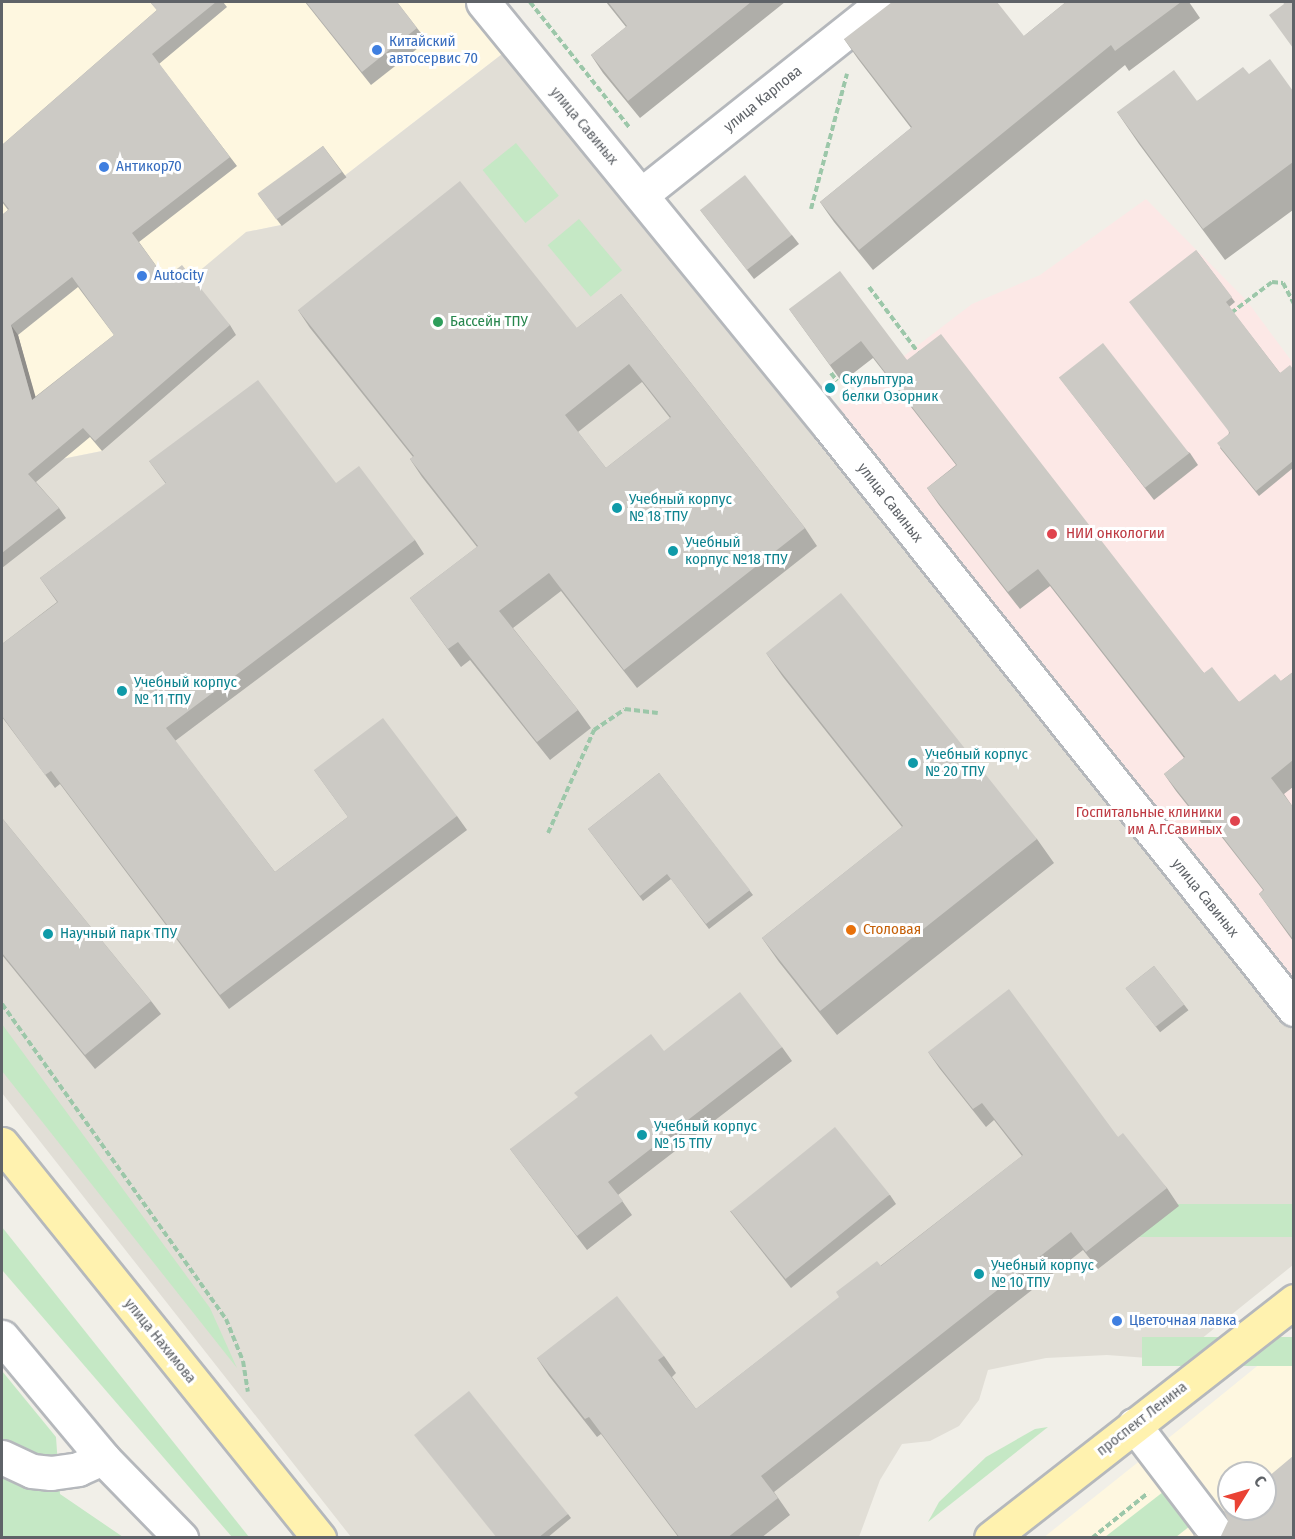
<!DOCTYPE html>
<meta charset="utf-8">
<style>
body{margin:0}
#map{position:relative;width:1295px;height:1539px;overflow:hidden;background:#f1efe8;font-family:"Fira Sans Condensed",sans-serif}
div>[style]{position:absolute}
.commercial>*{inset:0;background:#fef7e0}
.education>*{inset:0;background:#e1ded6}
.medical>*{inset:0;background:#fce8e6}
.green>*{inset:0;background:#c5e8c5;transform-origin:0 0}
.path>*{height:4px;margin-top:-2px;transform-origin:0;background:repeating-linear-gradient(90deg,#9cc7a9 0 6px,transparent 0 9px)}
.roads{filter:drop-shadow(2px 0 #b5b8bc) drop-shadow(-2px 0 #b5b8bc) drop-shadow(0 2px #b5b8bc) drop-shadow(0 -2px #b5b8bc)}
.minor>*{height:33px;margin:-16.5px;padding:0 16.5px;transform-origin:16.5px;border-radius:16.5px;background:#fff}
.major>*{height:33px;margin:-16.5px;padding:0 16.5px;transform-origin:16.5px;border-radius:16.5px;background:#fff2af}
.wall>*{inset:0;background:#afaea9;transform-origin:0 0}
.shaded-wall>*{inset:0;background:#8f8d8a}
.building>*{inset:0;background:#cccac5;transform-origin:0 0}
.dots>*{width:16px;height:16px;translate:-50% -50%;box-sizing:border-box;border:3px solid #fff;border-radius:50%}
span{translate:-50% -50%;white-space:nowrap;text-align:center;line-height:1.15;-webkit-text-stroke:6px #fff;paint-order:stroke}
.shop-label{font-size:15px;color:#366cbe}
.left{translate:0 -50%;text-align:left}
.street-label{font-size:15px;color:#5f6368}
.leisure-label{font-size:15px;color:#27864d}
.culture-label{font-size:15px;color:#0d838f}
.health-label{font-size:15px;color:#be3a42}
.right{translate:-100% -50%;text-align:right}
.food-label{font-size:15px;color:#c56008}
.frame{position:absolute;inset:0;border:3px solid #5f6368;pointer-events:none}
.north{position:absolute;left:1217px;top:1461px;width:60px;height:60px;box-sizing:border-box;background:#fff;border:2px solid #bfc1c3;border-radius:50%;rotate:53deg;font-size:16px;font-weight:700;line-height:24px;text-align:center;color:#5f6368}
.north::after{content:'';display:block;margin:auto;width:21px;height:27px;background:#ea4335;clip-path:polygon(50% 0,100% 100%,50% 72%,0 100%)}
</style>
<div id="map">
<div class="commercial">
<div style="clip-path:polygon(2px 2px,466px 2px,506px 51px,281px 225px,246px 232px,236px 335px,102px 451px,2px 471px)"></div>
<div style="clip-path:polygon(evenodd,1293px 1337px,1293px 1537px,1043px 1538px,1176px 1432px,1293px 1337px,1229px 1473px,1265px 1473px,1265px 1509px,1229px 1509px,1229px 1473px)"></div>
</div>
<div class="education">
<div style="clip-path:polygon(506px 51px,756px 358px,1293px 1031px,1293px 1265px,1175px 1360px,1107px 1355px,1046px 1358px,988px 1370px,979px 1400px,959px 1426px,930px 1441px,902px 1444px,880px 1480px,859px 1537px,351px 1537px,2px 1093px,2px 471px,102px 451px,191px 278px,246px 232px,281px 225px)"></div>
</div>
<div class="medical">
<div style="clip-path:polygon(1146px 199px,1247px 301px,1293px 363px,1293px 985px,832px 411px,972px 304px,1040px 275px)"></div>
</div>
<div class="green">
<div style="left:516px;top:143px;width:68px;height:43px;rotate:51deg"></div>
<div style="left:579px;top:219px;width:67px;height:41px;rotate:50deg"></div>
<div style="clip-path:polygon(2px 1024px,210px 1308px,237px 1368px,2px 1071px)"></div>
<div style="left:1293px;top:1204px;width:33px;height:201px;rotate:90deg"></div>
<div style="clip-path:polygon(2px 1227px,249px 1537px,232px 1537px,2px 1270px)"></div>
<div style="left:1293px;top:1337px;width:29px;height:151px;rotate:90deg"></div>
<div style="clip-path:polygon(2px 1371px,56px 1437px,60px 1494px,123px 1537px,2px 1537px)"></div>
<div style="clip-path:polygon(1048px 1427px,928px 1522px,939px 1502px,986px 1457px,1035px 1429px)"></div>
<div style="clip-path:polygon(1163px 1492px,1190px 1526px,1176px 1537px,1105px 1537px)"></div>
</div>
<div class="path">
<div style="left:530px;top:2px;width:161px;rotate:51.6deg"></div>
<div style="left:811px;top:209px;width:140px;rotate:-75.1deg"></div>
<div style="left:869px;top:287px;width:85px;rotate:53.1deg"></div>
<div style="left:1231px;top:313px;width:51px;rotate:-37.1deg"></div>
<div style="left:1272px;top:282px;width:11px;rotate:5deg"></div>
<div style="left:1283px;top:283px;width:24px;rotate:62deg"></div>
<div style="left:831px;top:373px;width:10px;rotate:53deg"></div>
<div style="left:548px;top:833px;width:113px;rotate:-65.9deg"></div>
<div style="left:594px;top:730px;width:37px;rotate:-34deg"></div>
<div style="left:625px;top:709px;width:33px;rotate:7deg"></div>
<div style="left:2px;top:1004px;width:387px;rotate:54.6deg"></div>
<div style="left:226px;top:1319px;width:45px;rotate:68deg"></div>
<div style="left:243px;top:1361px;width:31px;rotate:81deg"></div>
<div style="left:1092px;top:1538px;width:72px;rotate:-38.8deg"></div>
</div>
<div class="roads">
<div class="minor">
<div style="left:483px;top:2px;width:547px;rotate:50.78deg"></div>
<div style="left:829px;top:426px;width:746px;rotate:51.42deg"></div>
<div style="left:641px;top:195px;width:310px;rotate:-38.5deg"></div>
<div style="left:2px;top:1337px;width:158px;rotate:50.1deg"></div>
<div style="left:103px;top:1458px;width:112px;rotate:45.7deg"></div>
<div style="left:1134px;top:1425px;width:142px;rotate:52.7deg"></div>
<div style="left:2px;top:1457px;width:33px;rotate:25deg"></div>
<div style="left:32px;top:1471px;width:19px;rotate:6deg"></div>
<div style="left:51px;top:1473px;width:27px;rotate:-8deg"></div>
<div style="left:78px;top:1469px;width:27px;rotate:-24deg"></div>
</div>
<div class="major">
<div style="left:2px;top:1144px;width:506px;rotate:51.18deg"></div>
<div style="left:991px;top:1538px;width:385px;rotate:-38deg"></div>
</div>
</div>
<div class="wall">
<div style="clip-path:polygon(evenodd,150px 2px,223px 2px,227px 7px,159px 64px,237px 166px,139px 242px,165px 278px,230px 325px,236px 335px,102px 451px,90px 437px,36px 482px,59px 508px,66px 518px,2px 568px,2px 215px,8px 210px,2px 202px,2px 145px,157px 10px,150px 2px,78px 287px,114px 335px,35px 397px,18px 335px,78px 287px)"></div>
<div style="clip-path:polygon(305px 2px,397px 2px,427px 41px,371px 85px)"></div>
<div style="clip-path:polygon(606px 2px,785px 2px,640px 118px,603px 73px,591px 55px,626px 27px)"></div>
<div style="clip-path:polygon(1066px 2px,1189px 2px,1200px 18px,1129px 71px,1125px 65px,873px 270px,834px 222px,820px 202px,911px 128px,858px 59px,844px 39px,1024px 36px)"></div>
<div style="clip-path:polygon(1249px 74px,1293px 91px,1293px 210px,1225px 260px,1139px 144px,1117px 112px,1197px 101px)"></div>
<div style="left:323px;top:146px;width:39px;height:81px;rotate:53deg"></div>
<div style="clip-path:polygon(700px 210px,792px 235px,799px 244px,754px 279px)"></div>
<div style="clip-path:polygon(1196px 250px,1235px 302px,1229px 307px,1280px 373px,1293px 369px,1293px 468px,1259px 496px,1220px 448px,1229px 433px)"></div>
<div style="clip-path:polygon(evenodd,621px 294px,805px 528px,817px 546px,637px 688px,561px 591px,513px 628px,578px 710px,591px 728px,550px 760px,470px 660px,461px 667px,410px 598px,477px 547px,422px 477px,410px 459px,413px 457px,310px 328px,298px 310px,577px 328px,621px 294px,642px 382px,670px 418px,606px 468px,578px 432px,642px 382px)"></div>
<div style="clip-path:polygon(789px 309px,907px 360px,1204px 673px,1239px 702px,1281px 681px,1293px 672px,1293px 787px,1284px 794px,1293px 807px,1293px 941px,1259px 894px,1263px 890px,1217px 831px,1211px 835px,1176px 791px,1164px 774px,1184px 758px,1050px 586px,1020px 609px,939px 505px,927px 488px,956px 465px,873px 358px,842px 382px)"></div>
<div style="clip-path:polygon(1059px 377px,1190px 453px,1198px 465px,1154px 500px)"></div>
<div style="clip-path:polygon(149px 461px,336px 483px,415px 540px,424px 554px,175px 741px,275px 872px,348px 817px,314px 770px,457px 816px,467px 830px,229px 1009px,60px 784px,55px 788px,2px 717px,2px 644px,57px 602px,40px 578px,166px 484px)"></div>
<div style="clip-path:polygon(766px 653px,1037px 839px,1054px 863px,837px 1035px,779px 962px,762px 938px,902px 827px,783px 677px)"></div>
<div style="clip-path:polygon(659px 773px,753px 895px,709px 929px,671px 879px,643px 901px,588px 829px)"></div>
<div style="clip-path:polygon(2px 818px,151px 1001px,161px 1014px,95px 1069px,2px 955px)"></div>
<div style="left:1154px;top:966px;width:56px;height:36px;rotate:52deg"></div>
<div style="clip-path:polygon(782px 1047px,792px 1061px,618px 1195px,632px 1215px,587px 1250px,510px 1149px)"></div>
<div style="clip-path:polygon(928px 1052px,1118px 1137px,1167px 1188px,1179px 1206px,1098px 1269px,1083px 1250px,774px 1492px,790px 1515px,761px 1538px,679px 1538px,601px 1434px,597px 1437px,549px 1376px,537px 1358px,664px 1356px,676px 1373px,672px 1377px,696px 1409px,1022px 1156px,994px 1120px,986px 1127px,940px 1069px)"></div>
<div style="clip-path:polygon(890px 1195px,896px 1204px,791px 1288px,730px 1211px)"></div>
<div style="clip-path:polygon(568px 1514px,571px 1518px,547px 1538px,497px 1538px)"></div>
</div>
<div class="shaded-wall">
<div style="clip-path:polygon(11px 325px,18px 335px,39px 409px,32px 400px)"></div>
</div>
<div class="building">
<div style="clip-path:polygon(evenodd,150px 2px,216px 2px,152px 54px,230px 157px,132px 233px,165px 278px,182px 265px,230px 325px,95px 441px,83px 428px,28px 474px,59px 508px,2px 553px,2px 215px,9px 209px,2px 200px,2px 145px,157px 10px,150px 2px,72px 277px,114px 335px,32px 400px,11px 325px,72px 277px)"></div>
<div style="clip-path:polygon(306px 2px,397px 2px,417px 28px,362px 72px)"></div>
<div style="clip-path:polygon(608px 2px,751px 2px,628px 101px,591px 55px,627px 26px)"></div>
<div style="clip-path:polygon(892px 2px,997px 2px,1024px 36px,1066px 2px,1181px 2px,1115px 51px,1111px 45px,859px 250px,820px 202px,912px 127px,844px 39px)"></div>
<div style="clip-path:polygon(1283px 2px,1293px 2px,1293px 48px,1269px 15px,1284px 4px)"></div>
<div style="clip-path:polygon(1270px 59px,1293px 91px,1293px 162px,1203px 229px,1117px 112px,1174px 70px,1197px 101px,1243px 67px,1249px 74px)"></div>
<div style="left:323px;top:146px;width:32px;height:81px;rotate:54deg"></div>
<div style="left:745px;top:175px;width:76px;height:57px;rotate:52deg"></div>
<div style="clip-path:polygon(evenodd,460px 181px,577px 328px,621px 294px,805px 528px,624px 670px,549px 573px,499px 611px,578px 710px,537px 742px,458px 642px,448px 649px,410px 598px,478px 546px,410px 459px,414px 456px,298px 310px,460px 181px,629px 364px,671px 417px,606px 468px,565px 415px,629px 364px)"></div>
<div style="clip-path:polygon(1196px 250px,1232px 297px,1226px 302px,1280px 373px,1290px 365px,1293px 369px,1293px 461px,1256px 491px,1217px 443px,1230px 433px,1129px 302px)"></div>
<div style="clip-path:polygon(840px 271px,907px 360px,941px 334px,1204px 673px,1212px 667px,1239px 702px,1275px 674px,1281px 681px,1293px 672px,1293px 760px,1271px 778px,1293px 807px,1293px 939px,1259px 894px,1264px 890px,1205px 814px,1199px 818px,1164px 774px,1185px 757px,1038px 569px,1008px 592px,927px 488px,957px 465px,861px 341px,830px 365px,789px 309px)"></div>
<div style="left:1103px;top:343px;width:140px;height:56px;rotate:52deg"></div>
<div style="clip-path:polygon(258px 380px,336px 483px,359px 466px,415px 540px,166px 728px,275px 872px,348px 817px,314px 770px,383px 718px,457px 816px,220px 995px,51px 771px,45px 775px,2px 716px,2px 644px,58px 602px,40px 578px,166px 483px,149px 461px)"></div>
<div style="clip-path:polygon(841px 593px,1037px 839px,820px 1011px,762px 938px,903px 826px,766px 653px)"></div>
<div style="clip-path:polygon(659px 773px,750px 890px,706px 924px,667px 874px,640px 896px,588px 829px)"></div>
<div style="clip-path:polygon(2px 818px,151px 1001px,85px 1055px,2px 953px)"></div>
<div style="left:1154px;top:966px;width:49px;height:36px;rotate:52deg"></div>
<div style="clip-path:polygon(1009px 989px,1118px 1137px,1123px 1133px,1167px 1188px,1086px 1252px,1071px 1232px,761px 1476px,778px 1498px,727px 1538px,680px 1538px,589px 1417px,585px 1419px,537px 1358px,617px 1296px,664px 1356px,658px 1360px,696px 1409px,839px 1297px,836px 1292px,877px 1261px,881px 1266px,1023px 1155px,982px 1103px,973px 1109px,928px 1052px)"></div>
<div style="clip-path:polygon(740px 992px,782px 1047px,608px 1182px,623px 1201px,577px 1236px,510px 1149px,578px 1097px,574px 1093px,651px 1034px,664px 1051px)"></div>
<div style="left:835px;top:1127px;width:87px;height:134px;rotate:51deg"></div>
<div style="clip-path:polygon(469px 1391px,568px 1514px,538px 1538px,497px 1538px,414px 1435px)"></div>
<div style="clip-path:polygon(1293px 1456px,1293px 1538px,1220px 1538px,1228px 1521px,1224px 1511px,1229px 1507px,1229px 1509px,1265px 1509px,1265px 1473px,1255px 1473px,1261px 1468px,1268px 1477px)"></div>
<div style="clip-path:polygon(1195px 1534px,1202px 1538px,1191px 1538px)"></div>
</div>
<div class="dots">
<div style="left:377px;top:50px;background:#3f7fe0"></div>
<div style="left:104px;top:167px;background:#3f7fe0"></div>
<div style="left:142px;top:276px;background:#3f7fe0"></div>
<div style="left:438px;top:322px;background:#2e9e5b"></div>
<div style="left:830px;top:388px;background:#0f9aa8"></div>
<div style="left:617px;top:508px;background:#0f9aa8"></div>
<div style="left:1052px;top:534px;background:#e0444e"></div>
<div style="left:673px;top:551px;background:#0f9aa8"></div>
<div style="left:122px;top:691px;background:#0f9aa8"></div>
<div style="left:913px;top:763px;background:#0f9aa8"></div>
<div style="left:1235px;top:821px;background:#e0444e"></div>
<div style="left:851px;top:930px;background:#e8710a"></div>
<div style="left:48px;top:934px;background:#0f9aa8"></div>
<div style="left:642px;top:1135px;background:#0f9aa8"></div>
<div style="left:979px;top:1274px;background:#0f9aa8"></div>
<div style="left:1117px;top:1321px;background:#3f7fe0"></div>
</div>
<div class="shop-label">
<span class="left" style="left:389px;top:50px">Китайский<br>автосервис 70</span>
<span class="left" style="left:116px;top:167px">Антикор70</span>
<span class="left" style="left:154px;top:276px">Autocity</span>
<span class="left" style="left:1129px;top:1321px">Цветочная лавка</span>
</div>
<div class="street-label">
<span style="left:763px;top:99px;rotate:-39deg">улица Карпова</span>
<span style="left:584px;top:126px;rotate:50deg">улица Савиных</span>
<span style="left:890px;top:503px;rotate:52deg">улица Савиных</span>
<span style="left:1205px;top:898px;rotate:51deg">улица Савиных</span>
<span style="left:160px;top:1341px;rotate:51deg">улица Нахимова</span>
<span style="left:1142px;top:1419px;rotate:-38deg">проспект Ленина</span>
</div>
<div class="leisure-label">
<span class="left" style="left:450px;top:322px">Бассейн ТПУ</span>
</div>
<div class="culture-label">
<span class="left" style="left:842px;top:388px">Скульптура<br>белки Озорник</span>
<span class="left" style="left:629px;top:508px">Учебный корпус<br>№ 18 ТПУ</span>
<span class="left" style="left:685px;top:551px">Учебный<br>корпус №18 ТПУ</span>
<span class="left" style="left:134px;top:691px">Учебный корпус<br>№ 11 ТПУ</span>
<span class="left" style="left:925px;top:763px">Учебный корпус<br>№ 20 ТПУ</span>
<span class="left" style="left:60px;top:934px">Научный парк ТПУ</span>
<span class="left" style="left:654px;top:1135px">Учебный корпус<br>№ 15 ТПУ</span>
<span class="left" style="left:991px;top:1274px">Учебный корпус<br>№ 10 ТПУ</span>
</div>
<div class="health-label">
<span class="left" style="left:1066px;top:534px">НИИ онкологии</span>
<span class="right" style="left:1222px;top:821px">Госпитальные клиники<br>им А.Г.Савиных</span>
</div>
<div class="food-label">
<span class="left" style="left:863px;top:930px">Столовая</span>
</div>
<div class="frame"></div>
<div class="north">С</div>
</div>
